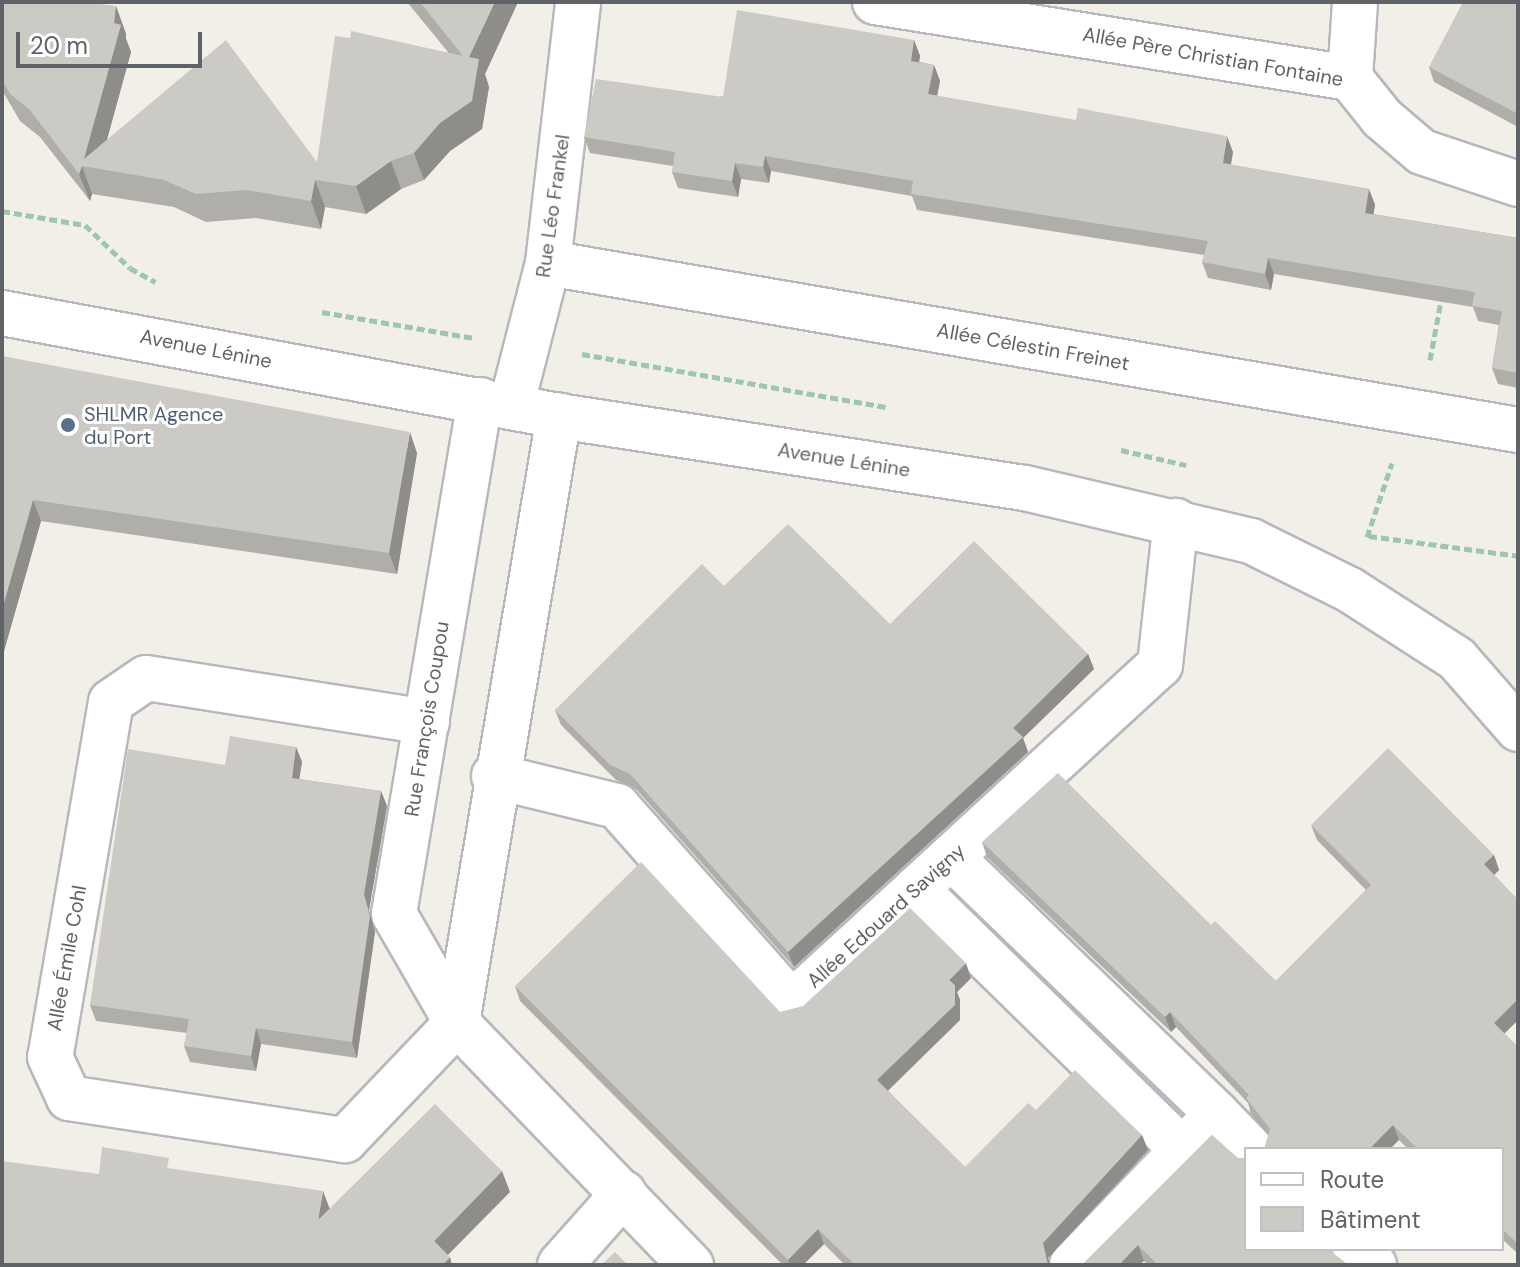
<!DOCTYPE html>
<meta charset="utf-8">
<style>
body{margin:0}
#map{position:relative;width:1520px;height:1267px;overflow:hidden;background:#f1efe8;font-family:"DM Sans",sans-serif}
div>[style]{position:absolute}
.path>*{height:5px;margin-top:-2.5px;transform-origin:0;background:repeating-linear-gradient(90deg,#9cc7a9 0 8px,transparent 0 12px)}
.roads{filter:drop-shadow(2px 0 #b5b8bc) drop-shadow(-2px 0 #b5b8bc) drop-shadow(0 2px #b5b8bc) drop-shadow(0 -2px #b5b8bc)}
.minor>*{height:44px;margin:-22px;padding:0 22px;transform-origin:22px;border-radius:22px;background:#fff}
.tertiary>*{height:44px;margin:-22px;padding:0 22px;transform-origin:22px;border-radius:22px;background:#fff}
.wall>*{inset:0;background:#afaea9}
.shaded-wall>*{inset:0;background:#8f8d8a}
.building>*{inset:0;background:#cccac5}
.dots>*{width:22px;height:22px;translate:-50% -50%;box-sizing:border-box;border:4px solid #fff;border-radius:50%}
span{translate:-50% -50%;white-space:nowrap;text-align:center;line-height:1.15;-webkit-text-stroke:6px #fff;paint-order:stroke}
.street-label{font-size:20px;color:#5f6368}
.service-label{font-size:20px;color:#4e5e75}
.left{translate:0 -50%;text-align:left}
.frame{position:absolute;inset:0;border:4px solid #5f6368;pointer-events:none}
.legend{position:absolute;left:1244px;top:1147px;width:260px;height:104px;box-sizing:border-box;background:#fff;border:2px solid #bfc1c3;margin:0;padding:10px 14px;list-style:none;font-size:24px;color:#5f6368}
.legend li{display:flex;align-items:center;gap:16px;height:40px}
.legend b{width:40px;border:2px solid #bfc1c3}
.scale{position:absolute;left:16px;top:32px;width:186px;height:36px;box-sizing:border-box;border:4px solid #5f6368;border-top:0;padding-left:10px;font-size:24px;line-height:28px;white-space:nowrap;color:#5f6368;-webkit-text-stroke:6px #fff;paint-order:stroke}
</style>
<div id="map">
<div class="path">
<div style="left:2px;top:211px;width:84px;rotate:9.6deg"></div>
<div style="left:85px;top:225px;width:62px;rotate:43.7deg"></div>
<div style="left:130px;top:268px;width:29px;rotate:29deg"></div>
<div style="left:322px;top:312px;width:154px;rotate:9.7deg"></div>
<div style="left:582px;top:354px;width:310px;rotate:9.9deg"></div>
<div style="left:1430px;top:360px;width:66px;rotate:-79.5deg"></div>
<div style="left:1121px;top:450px;width:67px;rotate:13deg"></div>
<div style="left:1369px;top:536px;width:150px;rotate:7.6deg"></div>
<div style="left:1367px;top:537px;width:78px;rotate:-71.3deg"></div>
</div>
<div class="roads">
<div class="minor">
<div style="left:875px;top:2px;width:481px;rotate:9.1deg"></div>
<div style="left:1350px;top:78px;width:51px;rotate:51.3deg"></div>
<div style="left:1382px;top:118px;width:52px;rotate:40.4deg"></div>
<div style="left:1422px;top:152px;width:101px;rotate:18.4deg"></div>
<div style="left:1350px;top:78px;width:76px;rotate:-86.2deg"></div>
<div style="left:548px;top:263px;width:984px;rotate:9.77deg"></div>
<div style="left:480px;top:400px;width:521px;rotate:99.5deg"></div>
<div style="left:394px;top:914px;width:126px;rotate:60deg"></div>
<div style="left:457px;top:1023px;width:337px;rotate:46deg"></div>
<div style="left:511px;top:407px;width:149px;rotate:-75.6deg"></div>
<div style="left:548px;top:263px;width:263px;rotate:-83.4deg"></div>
<div style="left:427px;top:722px;width:284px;rotate:-171.1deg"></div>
<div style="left:146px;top:678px;width:42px;rotate:145.6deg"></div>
<div style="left:111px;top:702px;width:360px;rotate:99.7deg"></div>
<div style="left:50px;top:1057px;width:45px;rotate:65.1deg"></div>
<div style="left:69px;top:1098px;width:279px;rotate:8.7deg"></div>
<div style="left:345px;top:1140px;width:162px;rotate:-46.3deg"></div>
<div style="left:494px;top:776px;width:127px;rotate:13.7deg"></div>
<div style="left:617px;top:806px;width:264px;rotate:48.4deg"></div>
<div style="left:792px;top:1003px;width:500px;rotate:-42.6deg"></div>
<div style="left:1160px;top:665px;width:145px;rotate:-83.7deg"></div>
<div style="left:951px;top:857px;width:370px;rotate:44deg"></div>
<div style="left:916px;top:889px;width:376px;rotate:44.4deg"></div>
<div style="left:457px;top:1023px;width:616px;rotate:-80.46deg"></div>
<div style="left:1355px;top:1249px;width:25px;rotate:40deg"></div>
<div style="left:560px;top:1265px;width:96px;rotate:-48.4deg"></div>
<div style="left:1072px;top:1265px;width:209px;rotate:-46.2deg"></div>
<div style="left:1217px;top:1114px;width:49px;rotate:45.8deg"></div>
</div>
<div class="tertiary">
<div style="left:2px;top:313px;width:566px;rotate:10.48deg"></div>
<div style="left:559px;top:416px;width:472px;rotate:8.8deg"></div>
<div style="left:1025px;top:488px;width:232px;rotate:13.2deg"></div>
<div style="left:1251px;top:541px;width:110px;rotate:26.3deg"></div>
<div style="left:1350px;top:590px;width:127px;rotate:32.8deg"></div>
<div style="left:1457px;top:659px;width:93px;rotate:48.9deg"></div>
</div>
</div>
<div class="wall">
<div style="clip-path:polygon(2px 2px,116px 6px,126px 34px,126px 39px,131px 52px,107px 139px,317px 162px,448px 52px,407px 2px,518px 2px,485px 74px,489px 87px,482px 129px,450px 151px,424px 180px,401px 189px,366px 214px,325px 207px,321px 229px,256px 218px,206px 222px,174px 207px,92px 194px,90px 201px,40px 137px,20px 121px,2px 90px)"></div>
<div style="clip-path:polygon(1518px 2px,1518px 127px,1434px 82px,1429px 67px)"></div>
<div style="clip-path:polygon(914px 40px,920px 56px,919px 62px,934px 65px,940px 81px,937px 96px,1233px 152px,1231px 165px,1369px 189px,1375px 205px,1373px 214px,1518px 238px,1518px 388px,1498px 384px,1492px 368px,1499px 325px,1478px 321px,1473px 307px,1274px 274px,1271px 290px,1208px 278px,1202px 262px,1204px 255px,917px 210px,912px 196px,771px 171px,769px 183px,741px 179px,738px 197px,678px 188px,672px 172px,673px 166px,590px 153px,584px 137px)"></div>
<div style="clip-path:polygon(2px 356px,417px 453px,397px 574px,41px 521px,2px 658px)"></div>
<div style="clip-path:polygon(724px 586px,890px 624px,1088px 654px,1094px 669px,1023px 738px,1028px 752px,794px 967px,636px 789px,616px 780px,561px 725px,555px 710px)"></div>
<div style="clip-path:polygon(296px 747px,302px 762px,299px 779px,381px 791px,387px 806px,369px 910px,375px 932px,357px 1058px,261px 1044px,256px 1071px,223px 1067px,190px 1062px,184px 1046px,187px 1033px,96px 1021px,90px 1005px,225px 765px)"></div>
<div style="clip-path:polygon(1311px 825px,1494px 855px,1499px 870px,1494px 875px,1518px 900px,1518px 1020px,1504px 1033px,1518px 1047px,1518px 1254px,1502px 1239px,1502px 1149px,1408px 1149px,1399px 1140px,1268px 1135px,1251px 1114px,1248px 1103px,1176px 1027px,1171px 1032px,987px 857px,982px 842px,1211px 925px,1276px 981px,1366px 890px,1317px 840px)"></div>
<div style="clip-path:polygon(971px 978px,957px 992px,960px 1000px,960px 1020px,888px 1091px,965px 1167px,1036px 1110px,1142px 1135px,1148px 1150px,1048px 1258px,1050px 1265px,845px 1265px,824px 1244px,803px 1265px,783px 1265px,520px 1001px,515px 986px,780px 1012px)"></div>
<div style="clip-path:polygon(1212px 1135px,1334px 1254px,1348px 1265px,1148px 1265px,1144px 1261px,1082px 1265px)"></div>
</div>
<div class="shaded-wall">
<div style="clip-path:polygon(495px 2px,518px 2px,485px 74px,489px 87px,482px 129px,450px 151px,424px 180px,414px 153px,469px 57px)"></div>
<div style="clip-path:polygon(116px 6px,126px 34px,126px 39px,131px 52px,99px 169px,84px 159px,114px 23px)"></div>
<div style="clip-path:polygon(914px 40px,920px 56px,917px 76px,911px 61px)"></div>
<div style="clip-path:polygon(934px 65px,940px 81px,934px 110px,928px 94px)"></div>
<div style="clip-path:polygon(1227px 136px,1233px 152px,1228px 179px,1223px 163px)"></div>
<div style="clip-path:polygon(765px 156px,771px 171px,769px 183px,763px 167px)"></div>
<div style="clip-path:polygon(391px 161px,401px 189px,366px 214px,356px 186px)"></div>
<div style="clip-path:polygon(735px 163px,741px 179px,738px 197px,732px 181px)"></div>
<div style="clip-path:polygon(82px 166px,92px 194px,90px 201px,79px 174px)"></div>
<div style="clip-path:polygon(315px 180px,325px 207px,321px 229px,311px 201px)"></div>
<div style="clip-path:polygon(1369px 189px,1375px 205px,1371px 229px,1365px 213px)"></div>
<div style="clip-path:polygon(1268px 258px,1274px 274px,1271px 290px,1265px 274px)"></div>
<div style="clip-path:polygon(410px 432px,417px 453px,397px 574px,389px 553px)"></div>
<div style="clip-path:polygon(33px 500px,41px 521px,2px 658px,2px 610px)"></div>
<div style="clip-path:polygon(1088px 654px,1094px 669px,1023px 738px,1028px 752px,794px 967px,788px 952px)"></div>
<div style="clip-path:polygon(296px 747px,302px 762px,297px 793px,292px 778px)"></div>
<div style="clip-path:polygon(381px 791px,387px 806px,369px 910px,375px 932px,357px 1058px,352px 1042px,364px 894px)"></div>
<div style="clip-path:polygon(1494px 855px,1499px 870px,1489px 880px,1484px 864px)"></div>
<div style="clip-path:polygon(966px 963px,971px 978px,957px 992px,960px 1000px,960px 1020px,883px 1095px,877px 1080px,949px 980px)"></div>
<div style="clip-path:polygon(1518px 999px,1518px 1020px,1500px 1038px,1494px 1023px)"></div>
<div style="clip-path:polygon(1170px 1012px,1176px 1027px,1171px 1032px,1165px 1017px)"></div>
<div style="clip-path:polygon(256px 1028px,261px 1044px,256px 1071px,251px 1056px)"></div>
<div style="clip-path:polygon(1393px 1125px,1399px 1140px,1390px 1149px,1369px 1149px)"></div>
<div style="clip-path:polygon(1142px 1135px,1148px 1150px,1048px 1258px,1050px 1265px,1048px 1265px,1043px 1243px)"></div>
<div style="clip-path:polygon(502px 1171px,510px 1192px,441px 1262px,434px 1241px)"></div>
<div style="clip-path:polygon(323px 1191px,331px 1212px,318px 1220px)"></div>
<div style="clip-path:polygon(818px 1229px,824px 1244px,803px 1265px,790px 1265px,788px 1260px)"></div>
<div style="clip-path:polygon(1138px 1245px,1144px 1261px,1139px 1265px,1119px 1265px)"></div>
<div style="clip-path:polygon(450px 1257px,452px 1265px,442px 1265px)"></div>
</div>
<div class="building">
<div style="clip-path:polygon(2px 2px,84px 2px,116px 6px,114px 23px,121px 25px,84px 159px,226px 40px,317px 162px,335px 36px,350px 38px,351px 31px,463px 56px,420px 2px,495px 2px,469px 57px,479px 59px,472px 101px,440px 123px,414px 153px,391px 161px,356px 186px,315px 180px,311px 201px,246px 190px,196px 194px,164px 180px,82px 166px,79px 174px,30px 110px,10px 94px,2px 80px)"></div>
<div style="clip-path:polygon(1463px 2px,1518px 2px,1518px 114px,1429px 67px)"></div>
<div style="clip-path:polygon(737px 10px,914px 40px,911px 61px,934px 65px,928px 94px,1076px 120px,1078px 108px,1227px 136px,1223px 163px,1369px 189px,1365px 213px,1518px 238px,1518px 373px,1492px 368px,1502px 311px,1472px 306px,1475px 292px,1268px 258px,1265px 274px,1202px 262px,1208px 241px,911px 194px,913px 181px,765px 156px,763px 167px,735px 163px,732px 181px,672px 172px,675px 152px,584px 137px,596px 79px,723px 97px)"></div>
<div style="clip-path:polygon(2px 356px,410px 432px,389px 553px,33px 500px,2px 610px)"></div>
<div style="clip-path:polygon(788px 524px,890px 624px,974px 541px,1088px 654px,1013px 728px,1023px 737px,788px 952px,630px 774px,610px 765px,555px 710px,702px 564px,724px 586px)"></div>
<div style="clip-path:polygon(230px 736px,296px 747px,292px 778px,381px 791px,364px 894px,370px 916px,352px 1042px,256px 1028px,251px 1056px,217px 1051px,184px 1046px,189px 1019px,90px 1005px,128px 749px,225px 765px)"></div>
<div style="clip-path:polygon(1388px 748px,1494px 855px,1484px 864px,1518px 900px,1518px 915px,1516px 917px,1518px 919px,1518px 999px,1494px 1023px,1518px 1047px,1518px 1244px,1502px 1229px,1502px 1149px,1418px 1149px,1393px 1125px,1369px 1149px,1264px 1149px,1270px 1129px,1246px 1098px,1249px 1095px,1170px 1012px,1165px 1017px,982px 842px,1058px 773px,1211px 925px,1215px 921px,1276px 981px,1371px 885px,1311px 825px)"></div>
<div style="clip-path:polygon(641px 862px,780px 1012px,803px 1006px,910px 908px,966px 963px,949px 980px,955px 985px,955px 1005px,877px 1080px,965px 1167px,1028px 1103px,1036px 1110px,1075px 1070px,1142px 1135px,1043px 1243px,1048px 1265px,855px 1265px,818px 1229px,788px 1260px,515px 986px)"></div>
<div style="clip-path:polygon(435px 1104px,502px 1171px,434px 1241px,450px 1257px,442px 1265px,2px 1265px,2px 1161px,99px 1174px,102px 1147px,169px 1158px,167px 1168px,323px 1191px,318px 1220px)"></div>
<div style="clip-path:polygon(1212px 1135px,1238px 1158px,1246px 1158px,1246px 1249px,1332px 1249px,1333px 1253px,1348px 1265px,1158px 1265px,1138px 1245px,1119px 1265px,1082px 1265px)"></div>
<div style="clip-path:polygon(615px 1252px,628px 1265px,601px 1265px)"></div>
</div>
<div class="dots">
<div style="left:68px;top:425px;background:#5c6f8a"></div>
</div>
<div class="street-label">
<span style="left:1213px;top:57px;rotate:10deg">Allée Père Christian Fontaine</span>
<span style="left:553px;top:206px;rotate:-82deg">Rue Léo Frankel</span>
<span style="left:1033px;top:347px;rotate:10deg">Allée Célestin Freinet</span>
<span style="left:206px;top:349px;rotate:11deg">Avenue Lénine</span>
<span style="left:844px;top:460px;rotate:9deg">Avenue Lénine</span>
<span style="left:427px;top:719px;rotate:-81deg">Rue François Coupou</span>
<span style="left:886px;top:916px;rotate:-42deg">Allée Edouard Savigny</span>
<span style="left:67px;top:958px;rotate:-80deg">Allée Émile Cohl</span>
</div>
<div class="service-label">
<span class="left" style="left:84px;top:426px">SHLMR Agence<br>du Port</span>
</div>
<div class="frame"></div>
<ul class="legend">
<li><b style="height:10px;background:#fff"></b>Route</li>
<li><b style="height:22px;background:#cccac5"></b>Bâtiment</li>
</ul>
<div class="scale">20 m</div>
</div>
